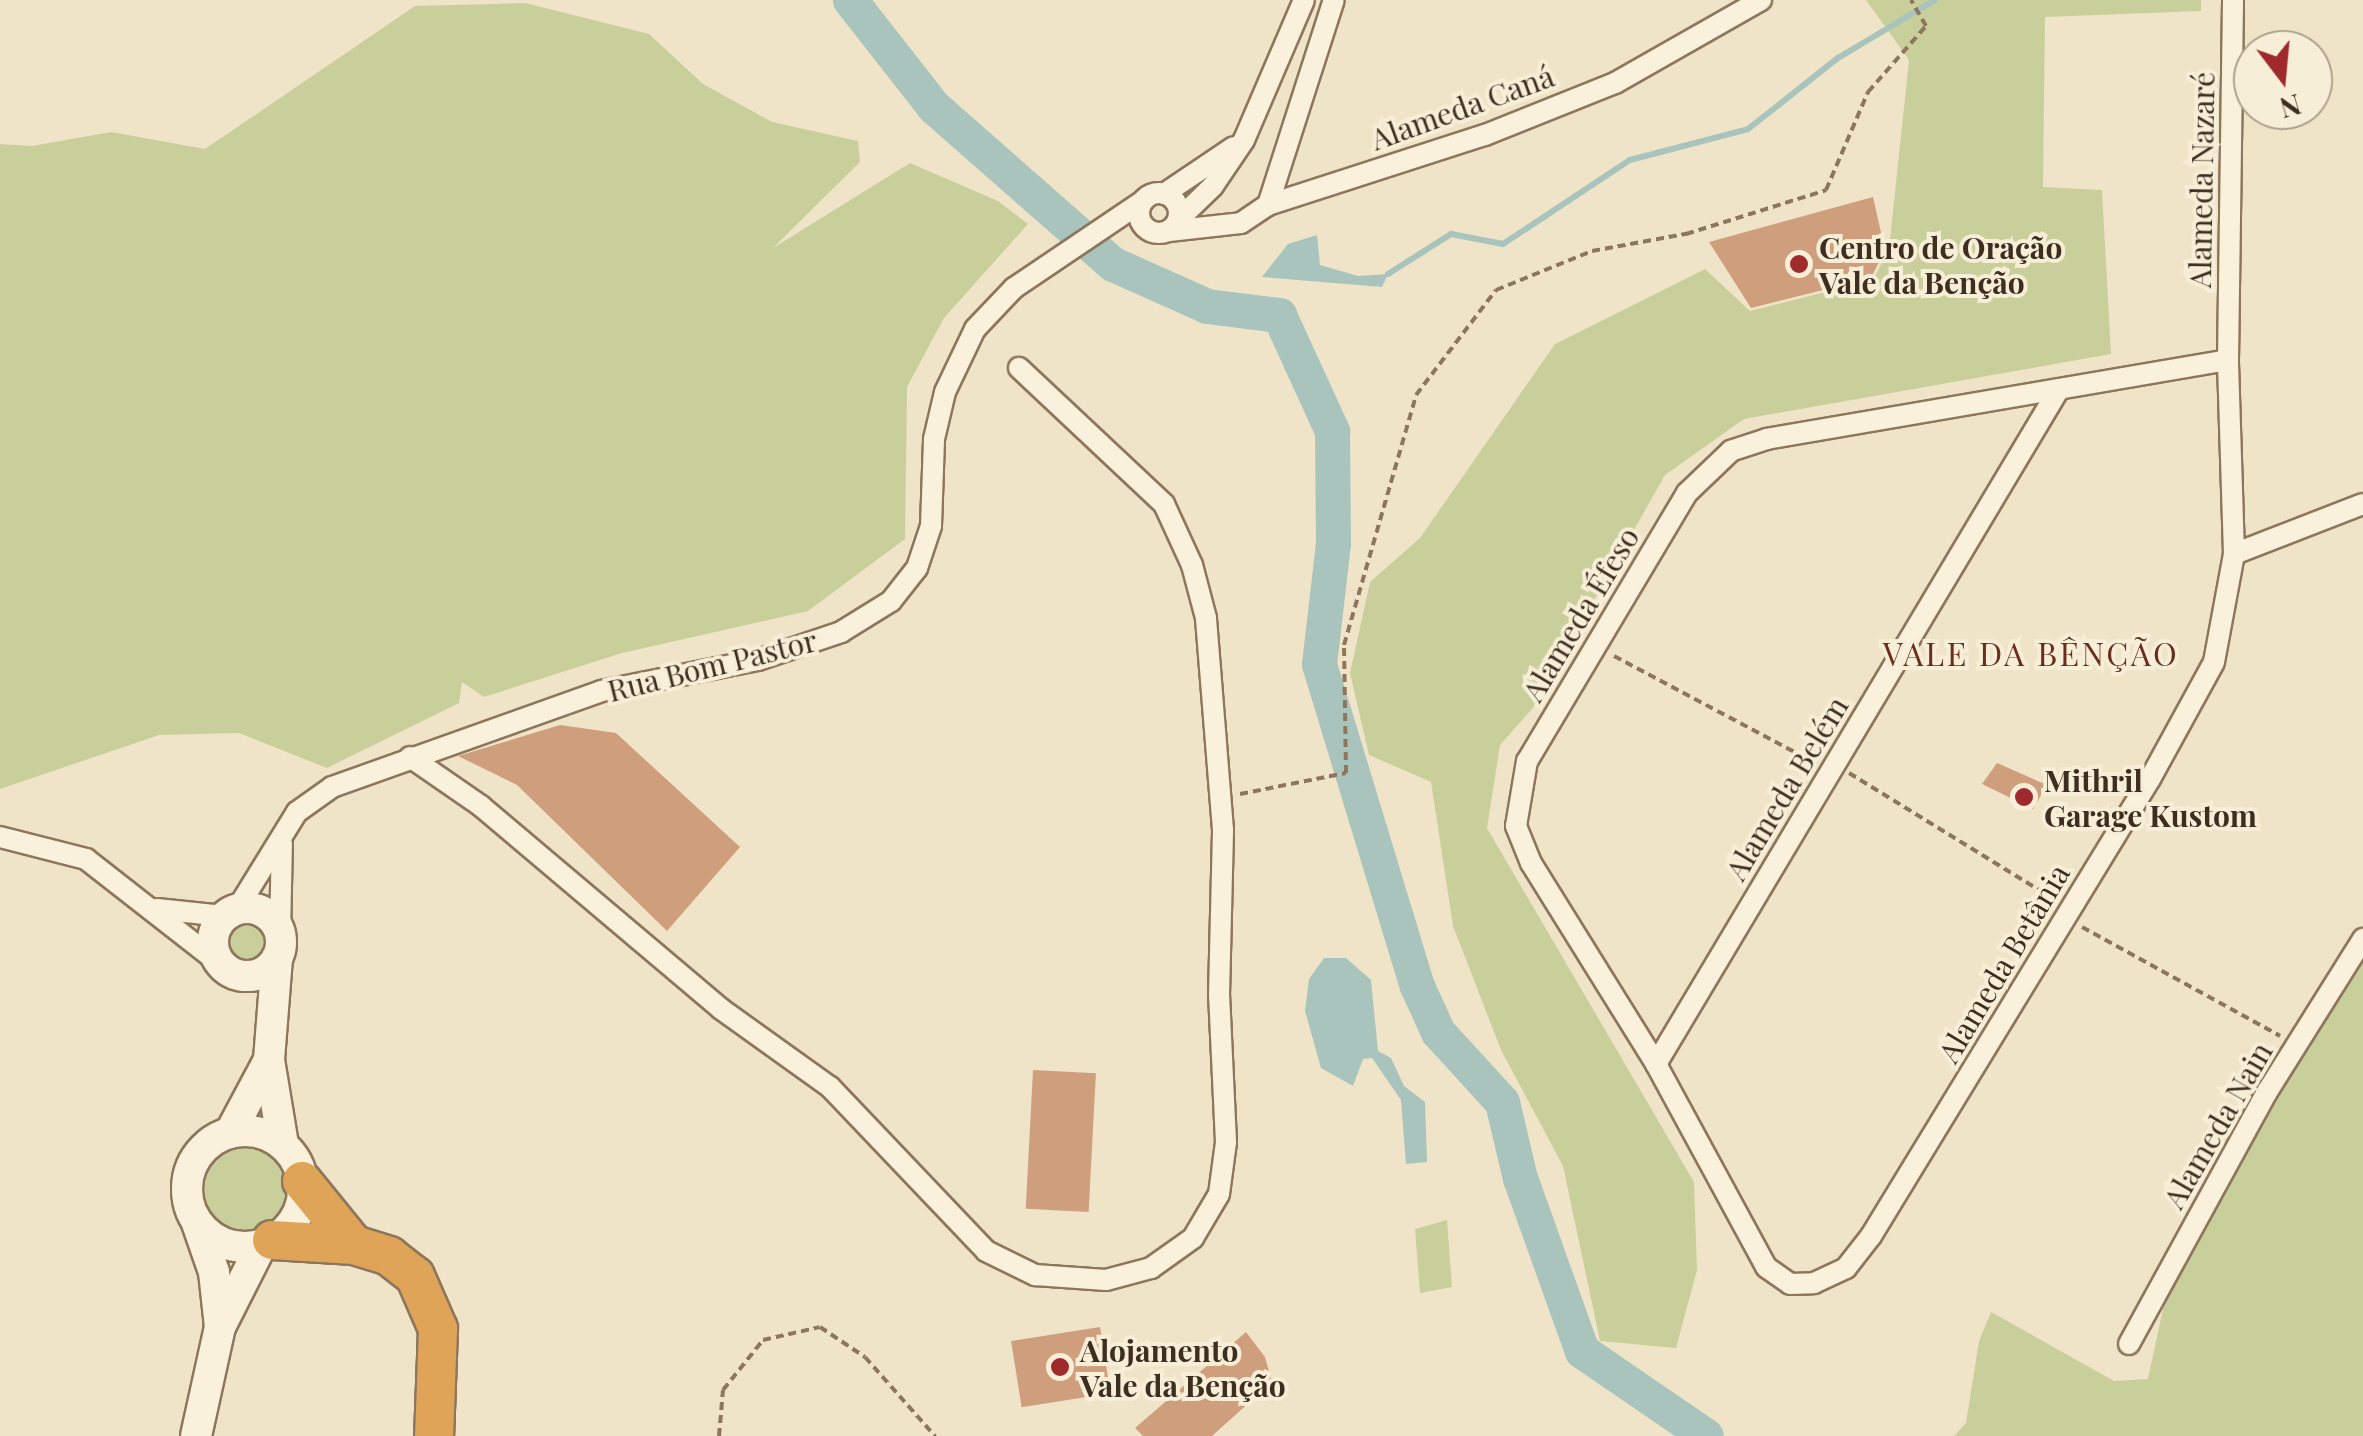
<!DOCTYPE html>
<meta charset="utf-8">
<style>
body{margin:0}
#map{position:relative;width:2363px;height:1436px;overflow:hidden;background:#f0e4c8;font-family:"Playfair Display",serif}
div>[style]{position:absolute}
.green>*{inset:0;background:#c9cf9b}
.round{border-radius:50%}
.water>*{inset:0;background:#a9c4bc}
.stream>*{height:6px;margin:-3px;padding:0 3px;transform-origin:3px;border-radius:3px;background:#a9c4bc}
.river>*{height:35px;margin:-17.5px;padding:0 17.5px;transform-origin:17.5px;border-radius:17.5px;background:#a9c4bc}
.building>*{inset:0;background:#cf9f7d;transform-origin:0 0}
.path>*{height:4px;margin-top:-2px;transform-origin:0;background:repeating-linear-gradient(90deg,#8d765c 0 8px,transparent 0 13px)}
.roads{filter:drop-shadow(2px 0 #8d765c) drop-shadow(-2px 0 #8d765c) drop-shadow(0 2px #8d765c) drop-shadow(0 -2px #8d765c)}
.street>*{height:20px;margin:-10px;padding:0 10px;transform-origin:10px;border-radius:10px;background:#faf1dc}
.street>.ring{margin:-10px;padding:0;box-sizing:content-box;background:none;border:20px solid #faf1dc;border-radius:50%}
.secondary>*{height:30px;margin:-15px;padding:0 15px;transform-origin:15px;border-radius:15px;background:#faf1dc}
.secondary>.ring{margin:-15px;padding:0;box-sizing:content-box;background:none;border:30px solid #faf1dc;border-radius:50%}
.highway>*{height:38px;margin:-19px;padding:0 19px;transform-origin:19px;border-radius:19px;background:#e0a458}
.dots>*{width:28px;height:28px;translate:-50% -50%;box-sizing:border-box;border:5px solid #f7eed8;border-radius:50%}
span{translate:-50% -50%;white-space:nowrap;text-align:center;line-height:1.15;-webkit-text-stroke:8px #f7eed8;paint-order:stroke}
.street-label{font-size:30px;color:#3d2e20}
.poi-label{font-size:30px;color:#3d2e20;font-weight:700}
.left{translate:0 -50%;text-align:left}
.neighbourhood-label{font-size:32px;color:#6b2e1e;letter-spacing:2.5px}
.north{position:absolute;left:2233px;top:30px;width:100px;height:100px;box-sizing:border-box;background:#f7eed8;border:2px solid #ada18e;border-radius:50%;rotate:164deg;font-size:28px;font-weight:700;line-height:40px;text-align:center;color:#3d2e20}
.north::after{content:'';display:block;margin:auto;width:35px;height:45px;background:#9e2a2b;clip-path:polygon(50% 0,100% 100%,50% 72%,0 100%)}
</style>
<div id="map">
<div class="green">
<div style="clip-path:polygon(1866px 0,2201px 0,2201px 11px,2045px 17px,2043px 187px,2102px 190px,2111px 354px,1744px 419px,1665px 475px,1533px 708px,1500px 745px,1487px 828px,1694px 1182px,1697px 1270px,1676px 1348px,1600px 1341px,1563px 1166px,1501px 1050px,1453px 926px,1431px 782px,1369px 755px,1350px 673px,1370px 582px,1420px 538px,1555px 344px,1705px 269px,1750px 311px,1873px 280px,1889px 249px,1909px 60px)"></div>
<div style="clip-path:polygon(525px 3px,649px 34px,703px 84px,772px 122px,858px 141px,860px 162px,773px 248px,910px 163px,998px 201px,1028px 224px,944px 318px,907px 387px,905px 539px,808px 611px,622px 653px,484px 697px,462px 682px,459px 703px,327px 768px,239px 733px,159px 735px,0 789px,0 144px,32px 146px,111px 132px,205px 149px,415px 6px)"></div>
<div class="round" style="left:225px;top:920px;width:44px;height:44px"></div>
<div style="clip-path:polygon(2363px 960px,2363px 1436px,1954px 1436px,1966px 1423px,1979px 1341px,1991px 1312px,2114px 1381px,2148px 1379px,2171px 1271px)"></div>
<div class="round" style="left:203px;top:1147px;width:84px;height:84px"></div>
<div style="clip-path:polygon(1447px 1220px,1452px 1287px,1420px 1293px,1415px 1229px)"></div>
</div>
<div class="water">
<div style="clip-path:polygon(1317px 235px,1320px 265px,1358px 276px,1388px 274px,1382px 287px,1262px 277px,1288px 244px)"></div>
<div style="clip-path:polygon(1324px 958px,1346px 958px,1371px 980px,1378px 1051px,1391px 1058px,1404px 1086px,1425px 1102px,1427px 1162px,1406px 1164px,1401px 1100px,1372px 1058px,1363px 1059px,1353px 1086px,1321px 1068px,1305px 1011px,1309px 979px)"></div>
</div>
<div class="stream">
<div style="left:1388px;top:274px;width:75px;rotate:-32.4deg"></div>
<div style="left:1451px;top:234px;width:53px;rotate:10.9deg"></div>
<div style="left:1503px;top:244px;width:152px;rotate:-33.5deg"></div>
<div style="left:1630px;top:160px;width:122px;rotate:-14.7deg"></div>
<div style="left:1748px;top:129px;width:115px;rotate:-38.3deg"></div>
<div style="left:1838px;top:58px;width:113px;rotate:-30.9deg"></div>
</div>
<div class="river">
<div style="left:850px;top:0;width:136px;rotate:51.9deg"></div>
<div style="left:934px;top:107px;width:238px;rotate:41.3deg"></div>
<div style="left:1113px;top:264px;width:103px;rotate:24.1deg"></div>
<div style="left:1207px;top:306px;width:73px;rotate:7.1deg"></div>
<div style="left:1279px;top:315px;width:128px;rotate:65.4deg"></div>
<div style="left:1332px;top:431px;width:112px;rotate:89.5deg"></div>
<div style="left:1333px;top:543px;width:122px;rotate:96.6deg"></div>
<div style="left:1319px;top:664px;width:337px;rotate:73.1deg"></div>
<div style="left:1417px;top:986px;width:51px;rotate:65.5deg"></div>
<div style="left:1438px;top:1032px;width:95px;rotate:47.6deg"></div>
<div style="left:1502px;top:1102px;width:78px;rotate:76.7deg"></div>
<div style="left:1520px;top:1178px;width:184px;rotate:70.3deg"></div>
<div style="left:1582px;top:1351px;width:150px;rotate:34.4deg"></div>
</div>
<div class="building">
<div style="clip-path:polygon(1873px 197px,1885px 250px,1871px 278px,1751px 308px,1709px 242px)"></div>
<div style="clip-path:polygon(560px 725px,616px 733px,740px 847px,667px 931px,517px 785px,458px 756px)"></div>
<div style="clip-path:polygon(1997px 763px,2047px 785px,2033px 809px,1982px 784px)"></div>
<div style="left:1033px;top:1070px;width:63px;height:139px;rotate:3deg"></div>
<div style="left:1100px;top:1327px;width:67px;height:90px;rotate:81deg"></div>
<div style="clip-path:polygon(1246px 1332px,1265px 1357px,1272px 1382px,1212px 1436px,1143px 1436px,1135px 1428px)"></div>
</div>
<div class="path">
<div style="left:1614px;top:656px;width:225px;rotate:28deg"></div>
<div style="left:1849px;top:773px;width:241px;rotate:31.6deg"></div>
<div style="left:1240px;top:794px;width:108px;rotate:-11.2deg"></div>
<div style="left:1346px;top:773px;width:128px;rotate:-90.9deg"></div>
<div style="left:1344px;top:645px;width:260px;rotate:-73.9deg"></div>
<div style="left:1416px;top:395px;width:132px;rotate:-52.7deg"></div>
<div style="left:1496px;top:290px;width:104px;rotate:-22.1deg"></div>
<div style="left:1592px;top:251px;width:96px;rotate:-10.3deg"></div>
<div style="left:1686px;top:234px;width:147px;rotate:-17.4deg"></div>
<div style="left:1826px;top:190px;width:107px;rotate:-66.8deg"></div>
<div style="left:1868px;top:92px;width:88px;rotate:-48.7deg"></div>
<div style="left:1926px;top:26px;width:30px;rotate:-120deg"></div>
<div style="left:2082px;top:927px;width:226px;rotate:28.8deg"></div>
<div style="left:719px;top:1436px;width:46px;rotate:-85deg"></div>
<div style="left:723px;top:1390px;width:64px;rotate:-51.3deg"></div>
<div style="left:763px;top:1340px;width:58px;rotate:-12.8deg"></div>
<div style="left:820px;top:1327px;width:54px;rotate:33.7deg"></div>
<div style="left:865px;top:1357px;width:106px;rotate:48.5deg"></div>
</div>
<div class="roads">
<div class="street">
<div class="ring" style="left:1139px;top:193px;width:20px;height:20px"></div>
<div style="left:1164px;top:194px;width:84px;rotate:-33.9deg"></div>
<div style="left:1268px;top:205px;width:215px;rotate:-72.2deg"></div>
<div style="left:1179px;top:219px;width:47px;rotate:-44.1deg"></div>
<div style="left:1213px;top:186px;width:55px;rotate:-56deg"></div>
<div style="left:1244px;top:140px;width:152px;rotate:-66.8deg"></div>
<div style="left:1169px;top:231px;width:72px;rotate:-6.3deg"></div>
<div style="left:1241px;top:223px;width:32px;rotate:-34deg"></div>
<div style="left:1268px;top:205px;width:228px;rotate:-17.9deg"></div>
<div style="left:1485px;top:135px;width:140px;rotate:-21.8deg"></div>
<div style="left:1615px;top:83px;width:168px;rotate:-29.6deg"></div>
<div style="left:2228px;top:360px;width:468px;rotate:170.3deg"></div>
<div style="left:1767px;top:439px;width:38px;rotate:162deg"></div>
<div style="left:1731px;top:451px;width:61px;rotate:136.3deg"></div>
<div style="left:1687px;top:493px;width:312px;rotate:120.8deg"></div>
<div style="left:1527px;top:761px;width:66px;rotate:99.6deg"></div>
<div style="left:1516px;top:826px;width:40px;rotate:68deg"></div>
<div style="left:1531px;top:863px;width:237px;rotate:58.1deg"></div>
<div style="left:1656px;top:1064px;width:231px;rotate:61.5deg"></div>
<div style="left:1766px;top:1267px;width:29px;rotate:35deg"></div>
<div style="left:1790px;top:1284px;width:24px;rotate:-2deg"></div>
<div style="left:1814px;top:1283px;width:35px;rotate:-25deg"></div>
<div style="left:1846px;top:1268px;width:41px;rotate:-52deg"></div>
<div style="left:1871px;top:1236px;width:535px;rotate:-58.6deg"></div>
<div style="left:2150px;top:779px;width:133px;rotate:-61.3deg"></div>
<div style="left:2214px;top:662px;width:110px;rotate:-79.5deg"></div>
<div style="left:2234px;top:554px;width:194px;rotate:-91.8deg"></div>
<div style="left:2228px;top:360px;width:360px;rotate:-89.2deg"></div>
<div style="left:2234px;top:554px;width:138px;rotate:-21.2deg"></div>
<div style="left:410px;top:757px;width:86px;rotate:34.6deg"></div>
<div style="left:481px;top:806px;width:314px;rotate:40.2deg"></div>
<div style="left:721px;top:1009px;width:134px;rotate:35.6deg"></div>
<div style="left:830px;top:1087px;width:226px;rotate:46.4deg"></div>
<div style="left:986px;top:1251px;width:55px;rotate:26.1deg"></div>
<div style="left:1035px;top:1275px;width:71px;rotate:4deg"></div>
<div style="left:1106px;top:1280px;width:47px;rotate:-14.9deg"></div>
<div style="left:1151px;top:1268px;width:52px;rotate:-35.5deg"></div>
<div style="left:1193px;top:1238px;width:51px;rotate:-59.4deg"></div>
<div style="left:1219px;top:1194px;width:52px;rotate:-82.3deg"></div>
<div style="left:1226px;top:1142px;width:147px;rotate:-92.7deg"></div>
<div style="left:1219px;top:995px;width:165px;rotate:-88.6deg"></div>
<div style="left:1223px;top:830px;width:213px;rotate:-94.6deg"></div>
<div style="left:1206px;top:618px;width:55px;rotate:-104.8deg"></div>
<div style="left:1192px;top:565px;width:67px;rotate:-114.7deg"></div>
<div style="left:1164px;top:504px;width:199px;rotate:-136.8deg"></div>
<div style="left:0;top:837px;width:89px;rotate:14.3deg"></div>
<div style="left:86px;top:859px;width:169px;rotate:38deg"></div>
<div style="left:157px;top:909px;width:67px;rotate:6deg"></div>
<div style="left:237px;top:909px;width:114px;rotate:-58.3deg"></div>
<div style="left:297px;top:812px;width:43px;rotate:-35.5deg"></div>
<div style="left:332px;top:787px;width:286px;rotate:-19.6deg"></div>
<div style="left:601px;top:691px;width:160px;rotate:-11.2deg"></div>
<div style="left:758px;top:660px;width:88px;rotate:-18.6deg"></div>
<div style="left:841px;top:632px;width:59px;rotate:-31.8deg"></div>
<div style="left:891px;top:601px;width:42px;rotate:-51.8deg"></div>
<div style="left:917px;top:568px;width:44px;rotate:-71.6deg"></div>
<div style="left:931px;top:526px;width:87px;rotate:-88deg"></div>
<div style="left:934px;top:439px;width:48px;rotate:-76.8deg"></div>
<div style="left:945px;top:392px;width:70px;rotate:-64.5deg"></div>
<div style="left:975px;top:329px;width:57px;rotate:-46.4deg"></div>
<div style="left:1014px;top:288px;width:156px;rotate:-34deg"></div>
<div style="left:280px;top:935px;width:92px;rotate:-88.8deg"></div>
<div style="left:1656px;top:1064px;width:786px;rotate:-59.16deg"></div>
<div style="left:2129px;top:1344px;width:287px;rotate:-61.3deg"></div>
<div style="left:2267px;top:1092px;width:181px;rotate:-57.9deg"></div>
</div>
<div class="secondary">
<div class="ring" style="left:213px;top:908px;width:38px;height:38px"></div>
<div style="left:277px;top:958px;width:102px;rotate:94.5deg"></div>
<div style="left:269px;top:1060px;width:86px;rotate:80.6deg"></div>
<div class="ring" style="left:187px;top:1131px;width:86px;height:86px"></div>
<div style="left:230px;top:1133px;width:83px;rotate:-61.9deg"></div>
<div style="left:197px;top:1223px;width:52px;rotate:70.9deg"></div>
<div style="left:214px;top:1272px;width:55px;rotate:83.8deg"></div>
<div style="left:196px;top:1436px;width:112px;rotate:-77.6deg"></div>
<div style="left:220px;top:1327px;width:93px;rotate:-63.2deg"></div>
</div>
<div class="highway">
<div style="left:302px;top:1181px;width:82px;rotate:50.9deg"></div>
<div style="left:272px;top:1240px;width:82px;rotate:3.5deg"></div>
<div style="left:354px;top:1245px;width:37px;rotate:17deg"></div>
<div style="left:389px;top:1256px;width:33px;rotate:38deg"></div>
<div style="left:415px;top:1276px;width:58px;rotate:66.5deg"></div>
<div style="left:438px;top:1329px;width:107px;rotate:92.1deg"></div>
</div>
</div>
<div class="dots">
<div style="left:1799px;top:264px;background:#9e2a2b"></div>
<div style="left:2024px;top:797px;background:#9e2a2b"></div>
<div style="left:1060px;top:1367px;background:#9e2a2b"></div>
</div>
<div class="street-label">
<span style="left:1462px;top:107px;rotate:-20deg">Alameda Caná</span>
<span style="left:2201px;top:180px;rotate:-89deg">Alameda Nazaré</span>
<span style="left:1580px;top:614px;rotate:-59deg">Alameda Éfeso</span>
<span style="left:712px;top:665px;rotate:-14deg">Rua Bom Pastor</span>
<span style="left:1786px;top:788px;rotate:-59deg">Alameda Belém</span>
<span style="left:2003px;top:963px;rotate:-59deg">Alameda Betânia</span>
<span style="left:2217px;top:1125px;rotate:-60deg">Alameda Nain</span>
</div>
<div class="poi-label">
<span class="left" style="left:1819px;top:264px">Centro de Oração<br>Vale da Benção</span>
<span class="left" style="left:2044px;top:797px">Mithril<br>Garage Kustom</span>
<span class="left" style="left:1080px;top:1367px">Alojamento<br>Vale da Benção</span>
</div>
<div class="neighbourhood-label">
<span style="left:2031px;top:653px">VALE DA BÊNÇÃO</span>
</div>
<div class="north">N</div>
</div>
